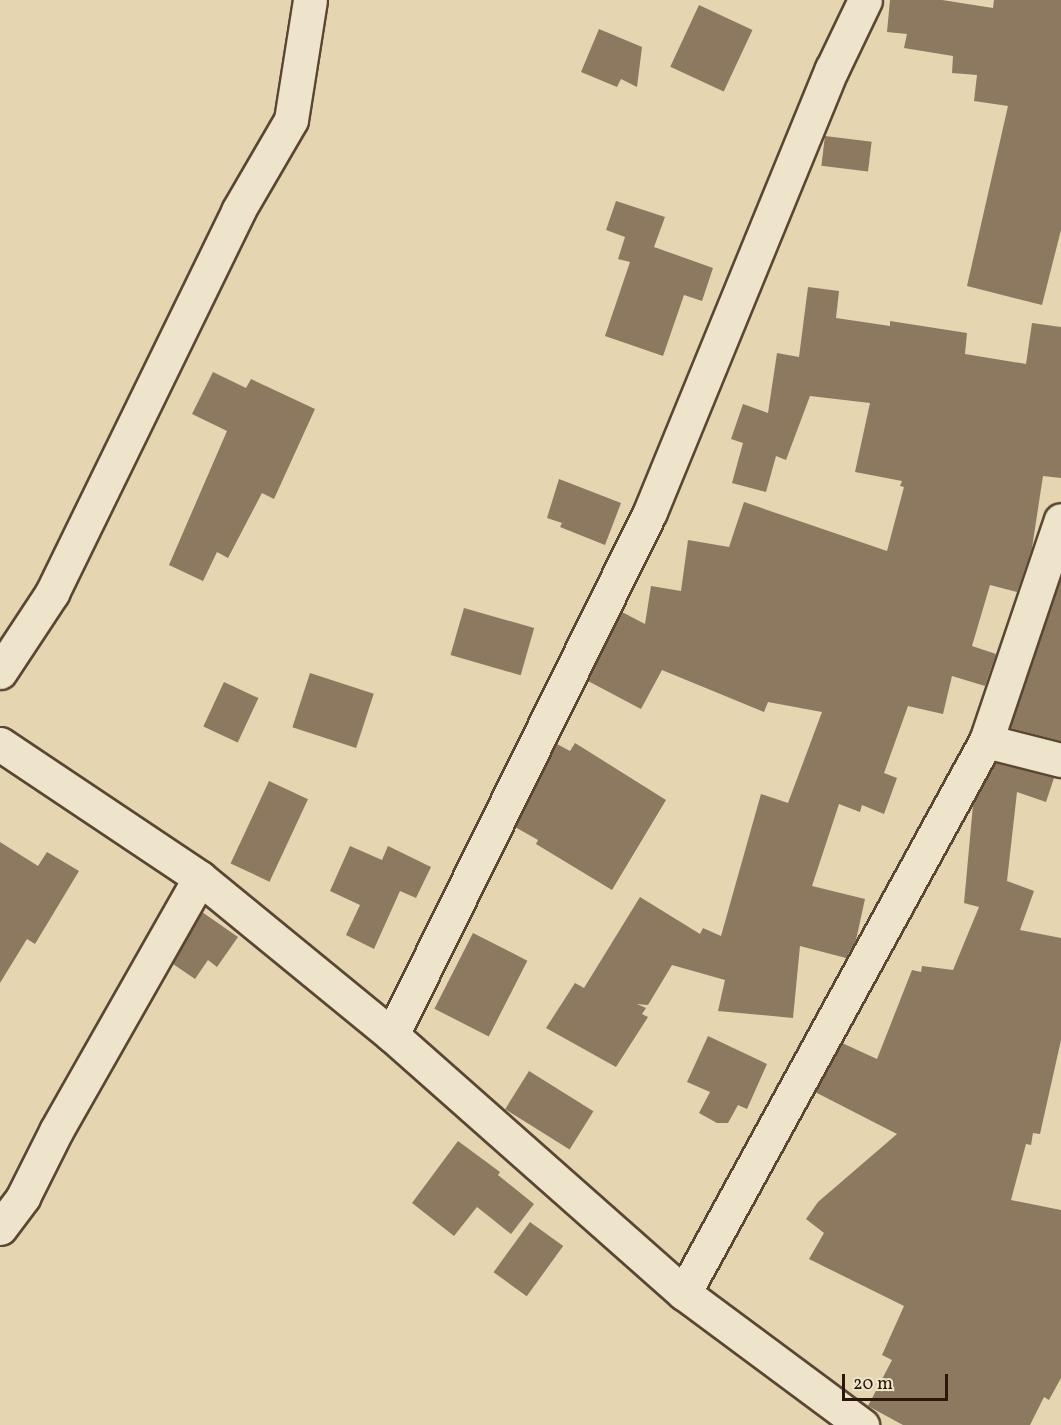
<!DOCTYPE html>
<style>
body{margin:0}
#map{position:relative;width:1061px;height:1425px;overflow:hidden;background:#e5d5b1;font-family:Vollkorn,serif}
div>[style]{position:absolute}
.building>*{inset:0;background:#8c7960;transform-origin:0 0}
.roads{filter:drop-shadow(2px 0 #5a4633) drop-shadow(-2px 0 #5a4633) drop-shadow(0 2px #5a4633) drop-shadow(0 -2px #5a4633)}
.street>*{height:33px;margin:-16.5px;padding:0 16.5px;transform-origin:16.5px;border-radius:16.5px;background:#eee4cc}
.secondary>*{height:33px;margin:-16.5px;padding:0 16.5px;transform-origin:16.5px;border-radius:16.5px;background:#eee4cc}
span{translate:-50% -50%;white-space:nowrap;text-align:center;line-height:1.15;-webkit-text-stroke:4.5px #eee4cc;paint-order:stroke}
.scale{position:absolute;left:842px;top:1374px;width:106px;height:27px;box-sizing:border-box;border:3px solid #2c1609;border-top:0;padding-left:8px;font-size:18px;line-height:21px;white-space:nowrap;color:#2c1609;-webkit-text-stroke:4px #eee4cc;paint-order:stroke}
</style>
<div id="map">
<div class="building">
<div style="clip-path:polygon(890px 0,942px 0,993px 8px,994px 0,1061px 0,1061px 230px,1042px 305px,967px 286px,1008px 106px,974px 101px,977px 75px,952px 73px,953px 56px,904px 48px,907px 34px,887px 32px)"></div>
<div style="left:699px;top:5px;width:59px;height:68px;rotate:25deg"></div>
<div style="clip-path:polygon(599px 29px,642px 47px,637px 87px,621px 79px,617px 87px,581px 72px)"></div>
<div style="left:825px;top:136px;width:47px;height:30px;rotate:7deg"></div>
<div style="clip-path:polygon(616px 201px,665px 217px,654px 247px,713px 268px,702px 301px,684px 295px,663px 356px,605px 336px,630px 262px,618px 259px,625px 237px,606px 230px)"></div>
<div style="clip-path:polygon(808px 287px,839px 291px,836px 318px,890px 326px,890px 321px,967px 333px,965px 354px,1026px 364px,1032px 323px,1061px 327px,1061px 478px,1043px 476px,1032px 548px,1017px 592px,990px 585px,972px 646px,996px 654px,985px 686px,952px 676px,943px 714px,908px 706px,884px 773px,897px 778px,884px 814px,862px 805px,860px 812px,839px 804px,812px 886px,865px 899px,856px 940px,846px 958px,800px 946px,793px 1018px,718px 1011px,725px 980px,672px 965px,648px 1005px,637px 1004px,646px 1008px,642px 1014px,648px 1017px,616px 1067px,546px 1028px,575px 983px,584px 988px,640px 897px,700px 934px,703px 928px,721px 936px,761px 794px,788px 803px,822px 712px,768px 702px,764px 712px,662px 670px,641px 709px,588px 681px,622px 612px,645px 624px,651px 586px,681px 591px,688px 540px,729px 547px,744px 502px,887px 551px,904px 487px,900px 486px,902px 481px,855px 472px,870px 403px,810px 396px,786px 460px,776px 456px,766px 492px,732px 483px,743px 443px,731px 439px,743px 404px,768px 413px,777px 353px,799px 357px)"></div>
<div style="clip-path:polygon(213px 372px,246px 388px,251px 379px,315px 409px,274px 499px,262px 493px,228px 558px,217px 552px,203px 581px,169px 565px,227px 431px,192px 414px)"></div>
<div style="clip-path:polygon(559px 479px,621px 503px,605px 545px,560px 527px,562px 523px,547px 518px)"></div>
<div style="clip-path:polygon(1061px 578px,1061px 741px,1010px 728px)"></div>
<div style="left:464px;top:608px;width:73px;height:49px;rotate:16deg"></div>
<div style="left:310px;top:673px;width:67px;height:57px;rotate:18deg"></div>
<div style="left:224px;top:682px;width:38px;height:49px;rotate:25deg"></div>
<div style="clip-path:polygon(575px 743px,666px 800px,612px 890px,536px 844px,538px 840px,515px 827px,557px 744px,570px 751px)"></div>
<div style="clip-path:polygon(995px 763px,1054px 778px,1046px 802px,1017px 792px,1007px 881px,1034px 891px,1020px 930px,1061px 938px,1061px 1040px,1040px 1134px,1033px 1133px,1031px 1145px,1026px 1144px,1011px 1200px,1061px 1210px,1061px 1378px,1049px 1400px,1044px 1397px,1030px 1425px,903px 1425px,868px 1406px,892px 1360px,882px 1355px,904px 1306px,809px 1259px,824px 1233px,806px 1219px,818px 1202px,897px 1134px,815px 1092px,842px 1043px,877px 1059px,912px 970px,921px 972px,922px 966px,953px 970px,979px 907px,964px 903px,973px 805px)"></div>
<div style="left:269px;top:781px;width:43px;height:91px;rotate:25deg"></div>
<div style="clip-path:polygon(0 842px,38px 866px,47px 852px,79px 871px,35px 944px,27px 939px,0 983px)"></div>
<div style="clip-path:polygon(350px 846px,382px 860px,388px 846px,431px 867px,416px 898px,400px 891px,374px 949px,346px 935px,360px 905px,330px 891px)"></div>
<div style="clip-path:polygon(202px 912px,238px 937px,217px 967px,208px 960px,195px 979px,173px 964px)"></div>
<div style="left:473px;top:933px;width:61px;height:85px;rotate:27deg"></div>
<div style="clip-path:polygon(708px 1036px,767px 1064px,747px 1109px,738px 1105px,728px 1123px,717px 1123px,699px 1113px,710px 1092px,687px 1082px)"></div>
<div style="left:529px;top:1071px;width:76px;height:45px;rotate:32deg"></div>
<div style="clip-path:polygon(458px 1141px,500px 1172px,498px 1175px,534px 1204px,511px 1234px,477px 1207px,454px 1236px,412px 1203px)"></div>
<div style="left:530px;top:1222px;width:41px;height:62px;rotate:36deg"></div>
</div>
<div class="roads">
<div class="street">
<div style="left:0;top:672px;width:95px;rotate:-56.6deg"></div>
<div style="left:52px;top:593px;width:425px;rotate:-64deg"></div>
<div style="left:238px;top:211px;width:105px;rotate:-59.8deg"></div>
<div style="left:291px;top:120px;width:121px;rotate:-81deg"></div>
<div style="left:986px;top:741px;width:77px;rotate:14.2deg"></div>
<div style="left:392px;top:1035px;width:583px;rotate:-63.74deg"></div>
<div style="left:650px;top:512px;width:479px;rotate:-67.7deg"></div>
<div style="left:832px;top:69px;width:76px;rotate:-64.4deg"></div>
<div style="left:0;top:1228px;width:39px;rotate:-53deg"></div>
<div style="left:23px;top:1197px;width:74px;rotate:-63.4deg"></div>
<div style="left:56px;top:1131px;width:291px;rotate:-60.4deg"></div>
<div style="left:684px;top:1293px;width:629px;rotate:-61.32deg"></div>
<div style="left:986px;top:741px;width:233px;rotate:-71.3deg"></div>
</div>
<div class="secondary">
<div style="left:0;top:744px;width:241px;rotate:33.8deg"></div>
<div style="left:200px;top:878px;width:248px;rotate:39.3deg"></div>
<div style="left:392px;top:1035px;width:390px;rotate:41.5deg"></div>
<div style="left:684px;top:1293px;width:222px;rotate:36.6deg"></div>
</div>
</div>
<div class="scale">20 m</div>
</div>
